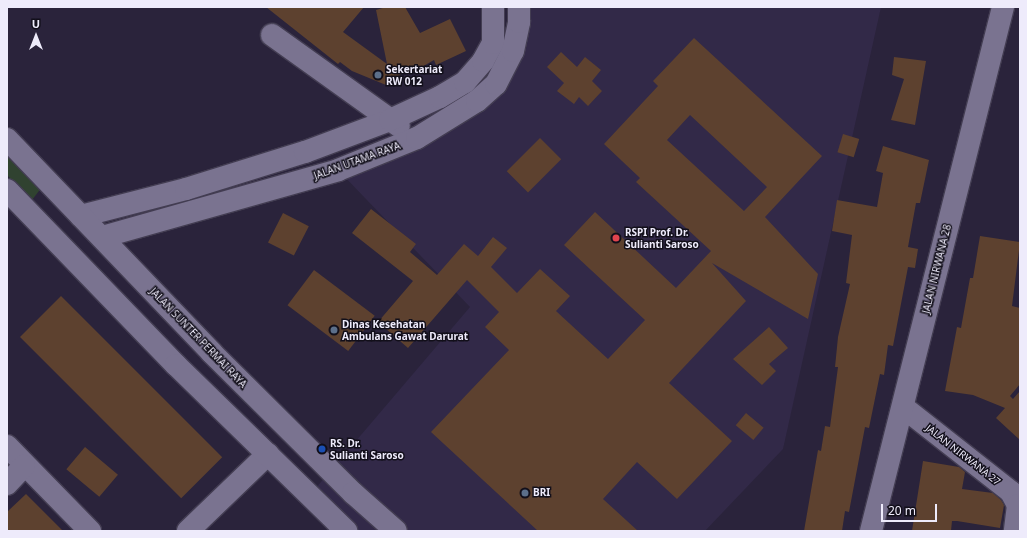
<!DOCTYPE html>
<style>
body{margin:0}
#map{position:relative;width:1027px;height:538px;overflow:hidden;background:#2a233b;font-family:"Noto Sans",sans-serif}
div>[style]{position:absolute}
.built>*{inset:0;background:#322948}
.green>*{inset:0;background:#304230}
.building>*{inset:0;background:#5d412f;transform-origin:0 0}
.roads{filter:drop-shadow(1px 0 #433d52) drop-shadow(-1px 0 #433d52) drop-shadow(0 1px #433d52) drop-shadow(0 -1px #433d52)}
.street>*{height:22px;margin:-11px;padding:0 11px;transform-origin:11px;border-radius:11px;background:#7a7390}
.secondary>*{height:22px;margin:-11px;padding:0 11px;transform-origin:11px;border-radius:11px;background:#7a7390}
.dots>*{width:11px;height:11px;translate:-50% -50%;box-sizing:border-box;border:2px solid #120f1a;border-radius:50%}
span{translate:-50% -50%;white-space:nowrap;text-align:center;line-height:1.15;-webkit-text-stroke:3px #120f1a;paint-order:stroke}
.poi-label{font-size:10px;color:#eeebfb;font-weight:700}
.left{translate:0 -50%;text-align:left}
.street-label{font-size:10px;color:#eeebfb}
.frame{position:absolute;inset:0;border:8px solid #eeebfb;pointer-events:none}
.north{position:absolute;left:16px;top:16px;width:40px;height:40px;-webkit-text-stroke:3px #120f1a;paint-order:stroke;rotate:0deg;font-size:11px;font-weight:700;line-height:16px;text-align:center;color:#eeebfb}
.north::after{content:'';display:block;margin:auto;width:14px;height:18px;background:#eeebfb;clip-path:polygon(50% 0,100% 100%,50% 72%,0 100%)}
.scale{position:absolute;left:881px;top:504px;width:56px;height:18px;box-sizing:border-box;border:2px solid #eeebfb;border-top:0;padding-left:5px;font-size:12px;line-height:14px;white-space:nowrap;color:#eeebfb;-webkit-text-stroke:3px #120f1a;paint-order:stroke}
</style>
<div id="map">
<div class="built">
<div style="clip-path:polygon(519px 7px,881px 7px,783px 449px,705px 531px,360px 531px,309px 496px,470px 307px,338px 170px,496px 84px)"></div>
</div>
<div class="green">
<div style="clip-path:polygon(7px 149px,42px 187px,32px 200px,7px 175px)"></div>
</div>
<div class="building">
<div style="clip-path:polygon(266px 7px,364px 7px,343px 32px,387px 64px,376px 10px,386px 7px,405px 7px,420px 33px,450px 19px,466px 51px,436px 65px,434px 60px,413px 72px,411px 67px,386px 85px,352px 71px,340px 62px,338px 64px)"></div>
<div style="clip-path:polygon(evenodd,694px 38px,822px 156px,765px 217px,818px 274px,808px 319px,712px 263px,746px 301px,669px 383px,732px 441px,677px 499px,637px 462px,603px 499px,638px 531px,538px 531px,431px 432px,509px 350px,485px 327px,499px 312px,467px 280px,408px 348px,378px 322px,413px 281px,352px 233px,371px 209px,416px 244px,410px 252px,437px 275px,464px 244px,478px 256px,493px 237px,507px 248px,491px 267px,517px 293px,540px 269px,570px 296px,556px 311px,608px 359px,645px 320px,564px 245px,595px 212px,676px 288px,711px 251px,636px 182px,640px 178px,604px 144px,658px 86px,653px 81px,694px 38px,690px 115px,767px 187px,744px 211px,667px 140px,690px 115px)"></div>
<div style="clip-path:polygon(561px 52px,577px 67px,585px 57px,601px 70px,592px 81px,602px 91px,588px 106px,579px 97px,574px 104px,557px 91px,564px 83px,547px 67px)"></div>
<div style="clip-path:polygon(894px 57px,926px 61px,915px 125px,891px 120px,904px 79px,892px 75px)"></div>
<div style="left:843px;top:134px;width:17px;height:19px;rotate:17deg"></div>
<div style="left:540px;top:138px;width:30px;height:47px;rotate:45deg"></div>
<div style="clip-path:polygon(883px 146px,929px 160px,920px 203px,916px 203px,908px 247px,918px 249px,915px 268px,908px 267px,893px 346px,888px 345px,884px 375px,880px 374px,869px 428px,865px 427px,849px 512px,845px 511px,842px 531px,804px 531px,818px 450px,821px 451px,825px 426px,830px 427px,838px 367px,835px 367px,838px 337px,850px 284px,846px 283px,852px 235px,832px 231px,837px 200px,877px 207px,883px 173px,876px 171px)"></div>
<div style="left:283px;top:213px;width:29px;height:33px;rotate:27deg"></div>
<div style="clip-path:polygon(980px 236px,1020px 242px,1012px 306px,1020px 308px,1020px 384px,1010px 396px,1013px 399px,1020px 391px,1020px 440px,996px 418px,1005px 408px,973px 395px,945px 391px,957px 327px,961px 328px,970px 278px,973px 278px)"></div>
<div style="left:314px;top:270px;width:76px;height:44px;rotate:37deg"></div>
<div style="left:61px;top:296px;width:228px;height:58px;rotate:45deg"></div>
<div style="clip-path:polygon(769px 327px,788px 348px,769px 364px,776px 371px,762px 385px,733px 359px)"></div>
<div style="left:746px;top:413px;width:23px;height:16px;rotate:40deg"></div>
<div style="left:85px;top:447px;width:43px;height:29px;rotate:40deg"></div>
<div style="clip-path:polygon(923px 461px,959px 467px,965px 472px,962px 489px,993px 493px,1001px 500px,1004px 505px,1000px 528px,957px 521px,952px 521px,951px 531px,912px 531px)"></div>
<div style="clip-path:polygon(26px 494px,63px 531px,7px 531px,7px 512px)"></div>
</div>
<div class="roads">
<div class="street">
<div style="left:272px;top:35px;width:156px;rotate:35.6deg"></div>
<div style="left:81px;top:216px;width:108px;rotate:-14.4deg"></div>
<div style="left:186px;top:189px;width:125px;rotate:-17.3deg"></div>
<div style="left:305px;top:152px;width:91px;rotate:-20.6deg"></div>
<div style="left:390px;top:120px;width:55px;rotate:-24.7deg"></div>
<div style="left:440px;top:97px;width:29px;rotate:-31deg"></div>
<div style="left:465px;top:82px;width:28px;rotate:-49deg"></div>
<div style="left:483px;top:61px;width:21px;rotate:-61deg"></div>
<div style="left:493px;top:43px;width:36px;rotate:-90deg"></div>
<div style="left:102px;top:237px;width:245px;rotate:-15.8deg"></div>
<div style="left:338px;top:170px;width:85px;rotate:-22.1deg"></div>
<div style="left:417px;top:138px;width:70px;rotate:-31.7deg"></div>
<div style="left:477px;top:101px;width:25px;rotate:-42deg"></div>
<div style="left:496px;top:84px;width:37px;rotate:-63deg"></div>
<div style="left:513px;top:51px;width:30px;rotate:-78deg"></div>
<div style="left:519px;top:22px;width:15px;rotate:-90deg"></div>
<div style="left:903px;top:407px;width:137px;rotate:38.2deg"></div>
<div style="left:1011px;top:492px;width:15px;rotate:62deg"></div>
<div style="left:1018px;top:505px;width:26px;rotate:97deg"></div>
<div style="left:7px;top:446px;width:119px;rotate:45.7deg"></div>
<div style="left:7px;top:484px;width:25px;rotate:-47deg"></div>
<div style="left:188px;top:531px;width:111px;rotate:-43.9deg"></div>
<div style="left:871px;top:531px;width:540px;rotate:-75.86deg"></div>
</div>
<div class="secondary">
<div style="left:7px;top:139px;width:296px;rotate:46.2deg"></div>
<div style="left:212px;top:353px;width:199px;rotate:44.8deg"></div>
<div style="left:353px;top:493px;width:57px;rotate:41.5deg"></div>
<div style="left:7px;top:190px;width:243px;rotate:46deg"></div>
<div style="left:176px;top:365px;width:238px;rotate:44.3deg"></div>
</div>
</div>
<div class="dots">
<div style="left:378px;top:75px;background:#5c6f8a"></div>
<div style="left:616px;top:238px;background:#e0444e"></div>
<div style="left:334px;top:330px;background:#5c6f8a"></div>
<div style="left:322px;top:449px;background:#1a4fb4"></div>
<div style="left:525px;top:493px;background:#5c6f8a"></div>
</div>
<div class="poi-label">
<span class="left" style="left:386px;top:75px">Sekertariat<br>RW 012</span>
<span class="left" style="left:625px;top:238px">RSPI Prof. Dr.<br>Sulianti Saroso</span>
<span class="left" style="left:342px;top:330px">Dinas Kesehatan<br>Ambulans Gawat Darurat</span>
<span class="left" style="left:330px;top:449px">RS. Dr.<br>Sulianti Saroso</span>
<span class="left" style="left:533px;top:493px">BRI</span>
</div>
<div class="street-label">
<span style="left:357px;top:161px;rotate:-20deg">JALAN UTAMA RAYA</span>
<span style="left:937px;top:269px;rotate:-76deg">JALAN NIRWANA 28</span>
<span style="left:198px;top:338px;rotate:46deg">JALAN SUNTER PERMAI RAYA</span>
<span style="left:963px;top:455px;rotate:38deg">JALAN NIRWANA 27</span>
</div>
<div class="frame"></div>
<div class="north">U</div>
<div class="scale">20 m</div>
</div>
